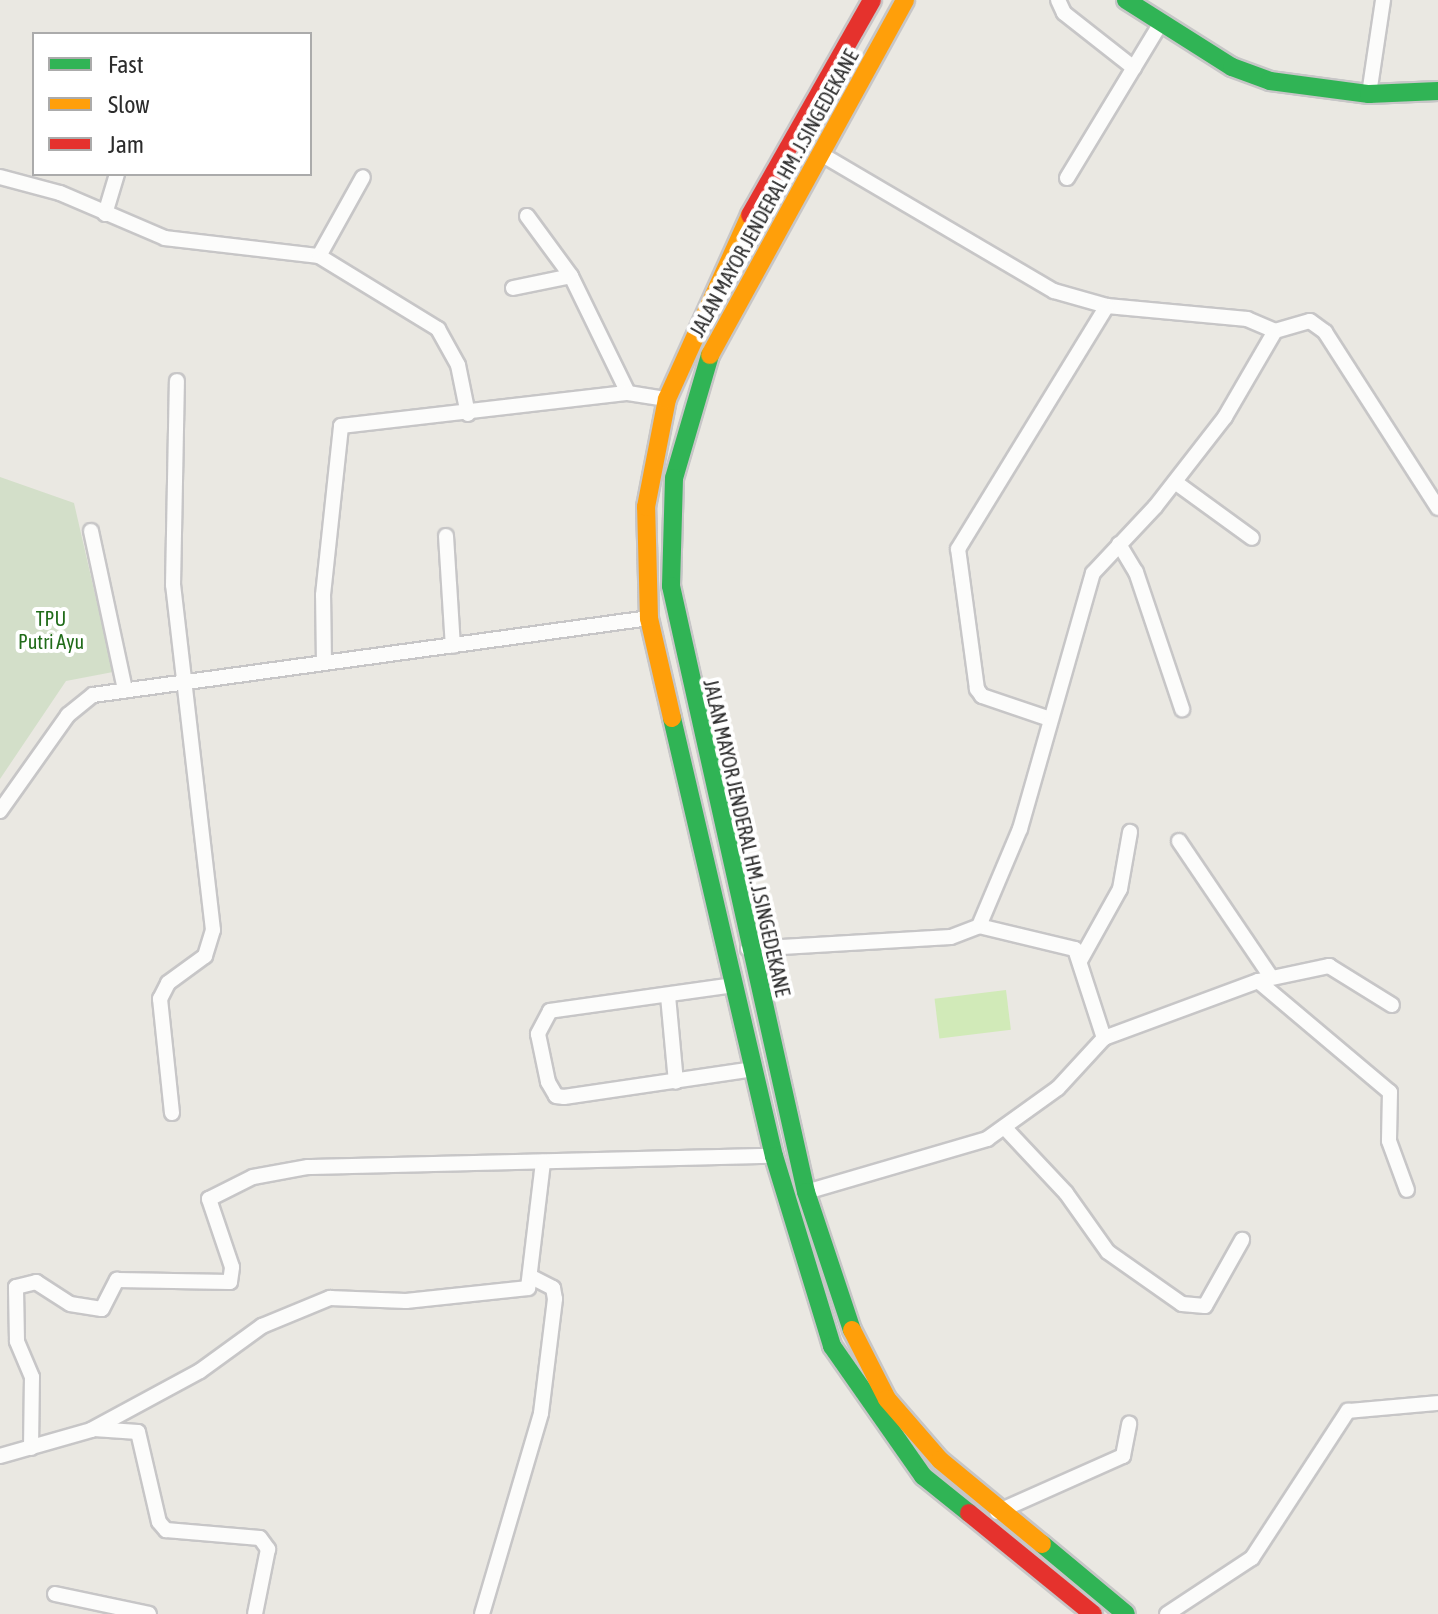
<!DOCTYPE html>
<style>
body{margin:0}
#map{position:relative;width:1438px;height:1614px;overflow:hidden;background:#eae8e2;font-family:"Asap Condensed",sans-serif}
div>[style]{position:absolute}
.cemetery>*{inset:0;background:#d3dfc9}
.pitch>*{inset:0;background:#d1eab8;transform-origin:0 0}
.roads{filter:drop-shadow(2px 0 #c7c6c7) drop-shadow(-2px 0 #c7c6c7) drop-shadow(0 2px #c7c6c7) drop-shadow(0 -2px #c7c6c7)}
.street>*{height:14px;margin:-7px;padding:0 7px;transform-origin:7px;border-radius:7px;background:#fcfcfb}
.fast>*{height:18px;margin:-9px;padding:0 9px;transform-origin:9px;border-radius:9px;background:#30b455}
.slow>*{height:18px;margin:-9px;padding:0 9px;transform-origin:9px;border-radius:9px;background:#ff9f0a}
.jam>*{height:18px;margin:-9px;padding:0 9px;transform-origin:9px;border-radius:9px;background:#e5322d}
span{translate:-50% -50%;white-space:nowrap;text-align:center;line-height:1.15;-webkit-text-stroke:8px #fff;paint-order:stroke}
.street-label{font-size:20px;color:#2c2c2c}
.park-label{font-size:20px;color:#206b19}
.legend{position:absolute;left:32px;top:32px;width:280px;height:144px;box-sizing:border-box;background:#fff;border:2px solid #ababab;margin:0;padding:10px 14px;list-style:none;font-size:24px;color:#2c2c2c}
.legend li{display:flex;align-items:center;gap:16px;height:40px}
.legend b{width:40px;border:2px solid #ababab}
</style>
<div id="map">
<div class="cemetery">
<div style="clip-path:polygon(0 477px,74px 503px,113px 672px,66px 681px,0 779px)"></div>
</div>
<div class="pitch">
<div style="left:1006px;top:990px;width:40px;height:72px;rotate:83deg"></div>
</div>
<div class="roads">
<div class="street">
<div style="left:1058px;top:0;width:14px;rotate:65deg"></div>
<div style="left:1064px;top:13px;width:89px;rotate:38.2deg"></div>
<div style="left:1369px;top:94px;width:95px;rotate:-81.5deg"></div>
<div style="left:821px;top:154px;width:270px;rotate:30.5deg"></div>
<div style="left:1054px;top:291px;width:55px;rotate:15.8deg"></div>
<div style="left:1107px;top:306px;width:141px;rotate:5.3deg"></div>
<div style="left:1247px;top:319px;width:30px;rotate:23deg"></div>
<div style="left:0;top:177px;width:62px;rotate:14.9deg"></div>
<div style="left:60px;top:193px;width:114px;rotate:23.2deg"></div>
<div style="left:165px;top:238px;width:155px;rotate:6.7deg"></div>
<div style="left:319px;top:256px;width:140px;rotate:31.5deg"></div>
<div style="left:438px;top:329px;width:41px;rotate:60.9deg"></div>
<div style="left:458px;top:365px;width:50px;rotate:78.5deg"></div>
<div style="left:1067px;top:178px;width:181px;rotate:-58.8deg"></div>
<div style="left:105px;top:214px;width:42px;rotate:-73.3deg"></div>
<div style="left:527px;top:216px;width:74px;rotate:53.7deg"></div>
<div style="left:571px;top:276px;width:130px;rotate:64deg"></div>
<div style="left:319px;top:256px;width:90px;rotate:-60.9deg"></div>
<div style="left:513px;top:288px;width:59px;rotate:-11.7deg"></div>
<div style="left:1275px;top:331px;width:36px;rotate:-16deg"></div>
<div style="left:1310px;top:321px;width:19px;rotate:36deg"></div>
<div style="left:1325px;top:332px;width:209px;rotate:57.3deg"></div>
<div style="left:1175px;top:482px;width:95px;rotate:36deg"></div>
<div style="left:91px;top:531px;width:163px;rotate:77.9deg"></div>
<div style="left:446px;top:536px;width:110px;rotate:86.4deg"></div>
<div style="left:1119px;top:544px;width:33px;rotate:59deg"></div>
<div style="left:1136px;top:572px;width:145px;rotate:71.4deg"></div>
<div style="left:324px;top:663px;width:68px;rotate:-90.8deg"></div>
<div style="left:323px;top:595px;width:170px;rotate:-83.9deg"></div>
<div style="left:341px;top:426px;width:289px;rotate:-6.6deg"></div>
<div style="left:628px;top:393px;width:39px;rotate:9deg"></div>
<div style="left:1050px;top:719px;width:72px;rotate:-161.3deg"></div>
<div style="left:982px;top:696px;width:9px;rotate:-126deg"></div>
<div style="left:977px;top:689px;width:141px;rotate:-97.7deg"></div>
<div style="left:958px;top:549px;width:285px;rotate:-58.5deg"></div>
<div style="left:0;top:811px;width:118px;rotate:-54.7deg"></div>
<div style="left:68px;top:715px;width:32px;rotate:-39deg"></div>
<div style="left:93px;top:695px;width:561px;rotate:-7.88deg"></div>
<div style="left:1179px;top:841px;width:164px;rotate:55.9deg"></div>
<div style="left:979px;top:926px;width:99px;rotate:13.5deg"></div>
<div style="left:1075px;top:949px;width:94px;rotate:72deg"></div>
<div style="left:748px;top:949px;width:203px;rotate:-3.4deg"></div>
<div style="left:951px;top:937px;width:30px;rotate:-21deg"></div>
<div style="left:979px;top:926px;width:105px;rotate:-67.1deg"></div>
<div style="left:1020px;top:829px;width:266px;rotate:-74.1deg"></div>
<div style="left:1093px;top:573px;width:91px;rotate:-46.8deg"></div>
<div style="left:1155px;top:507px;width:114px;rotate:-52.1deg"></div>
<div style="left:1225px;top:417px;width:99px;rotate:-59.8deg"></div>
<div style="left:1081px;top:959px;width:80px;rotate:-60.9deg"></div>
<div style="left:1120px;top:889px;width:58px;rotate:-80deg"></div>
<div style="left:1258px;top:981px;width:172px;rotate:40.1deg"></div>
<div style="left:1390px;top:1092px;width:49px;rotate:91.2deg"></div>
<div style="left:1389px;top:1141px;width:52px;rotate:69.8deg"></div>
<div style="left:734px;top:985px;width:186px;rotate:172deg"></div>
<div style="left:550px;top:1011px;width:26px;rotate:118deg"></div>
<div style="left:538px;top:1034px;width:49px;rotate:78.2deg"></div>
<div style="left:548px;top:1082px;width:16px;rotate:60deg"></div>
<div style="left:556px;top:1096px;width:8px;rotate:7deg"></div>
<div style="left:564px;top:1097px;width:192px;rotate:-8.4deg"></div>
<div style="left:668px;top:996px;width:86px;rotate:84.7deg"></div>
<div style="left:172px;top:1113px;width:115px;rotate:-96deg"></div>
<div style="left:160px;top:999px;width:18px;rotate:-63deg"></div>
<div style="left:168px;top:983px;width:46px;rotate:-36.1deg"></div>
<div style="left:205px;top:956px;width:27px;rotate:-73deg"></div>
<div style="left:213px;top:930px;width:347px;rotate:-96.6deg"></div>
<div style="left:173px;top:585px;width:204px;rotate:-88.9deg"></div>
<div style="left:1005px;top:1128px;width:89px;rotate:46.8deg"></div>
<div style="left:1066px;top:1193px;width:72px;rotate:54.6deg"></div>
<div style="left:1108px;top:1252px;width:90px;rotate:35.1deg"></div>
<div style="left:1182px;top:1304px;width:23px;rotate:5deg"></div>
<div style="left:1205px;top:1306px;width:76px;rotate:-60.7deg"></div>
<div style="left:806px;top:1192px;width:189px;rotate:-16.3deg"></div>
<div style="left:987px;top:1139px;width:87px;rotate:-35.7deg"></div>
<div style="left:1058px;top:1088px;width:68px;rotate:-47.4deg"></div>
<div style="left:1104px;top:1038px;width:164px;rotate:-20.3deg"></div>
<div style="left:1258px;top:981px;width:73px;rotate:-11.9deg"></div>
<div style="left:1329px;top:966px;width:74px;rotate:31.8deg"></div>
<div style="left:94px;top:1429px;width:44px;rotate:3.9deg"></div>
<div style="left:138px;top:1432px;width:92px;rotate:76.9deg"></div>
<div style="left:159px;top:1522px;width:11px;rotate:49deg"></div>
<div style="left:166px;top:1530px;width:94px;rotate:4.9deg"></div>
<div style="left:260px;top:1538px;width:14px;rotate:54deg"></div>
<div style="left:268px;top:1549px;width:66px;rotate:101.3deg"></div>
<div style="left:31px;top:1448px;width:71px;rotate:-89.2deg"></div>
<div style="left:32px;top:1377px;width:39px;rotate:-113deg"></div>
<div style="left:17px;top:1341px;width:54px;rotate:-91.1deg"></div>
<div style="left:16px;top:1287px;width:21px;rotate:-14deg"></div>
<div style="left:36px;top:1282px;width:40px;rotate:32.9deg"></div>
<div style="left:70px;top:1304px;width:32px;rotate:9deg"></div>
<div style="left:102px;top:1309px;width:33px;rotate:-63deg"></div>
<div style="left:117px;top:1280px;width:113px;rotate:1deg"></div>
<div style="left:230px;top:1282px;width:15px;rotate:-82deg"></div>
<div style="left:232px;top:1267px;width:72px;rotate:-108.7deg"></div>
<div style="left:209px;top:1199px;width:49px;rotate:-26.6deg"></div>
<div style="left:253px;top:1177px;width:56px;rotate:-10.3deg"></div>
<div style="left:308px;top:1167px;width:466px;rotate:-1.4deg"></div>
<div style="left:0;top:1456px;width:95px;rotate:-15.9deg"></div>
<div style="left:91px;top:1430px;width:124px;rotate:-28.4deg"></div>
<div style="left:200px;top:1371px;width:77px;rotate:-36deg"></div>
<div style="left:262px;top:1326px;width:74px;rotate:-22.4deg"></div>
<div style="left:330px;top:1298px;width:76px;rotate:2.3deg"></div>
<div style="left:406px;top:1301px;width:123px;rotate:-6.1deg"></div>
<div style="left:528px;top:1288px;width:127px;rotate:-83.2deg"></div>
<div style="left:997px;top:1512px;width:138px;rotate:-24deg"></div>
<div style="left:1123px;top:1456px;width:33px;rotate:-79deg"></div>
<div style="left:55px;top:1594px;width:96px;rotate:12deg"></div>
<div style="left:482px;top:1614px;width:209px;rotate:-73.6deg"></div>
<div style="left:541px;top:1413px;width:115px;rotate:-83deg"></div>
<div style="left:555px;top:1299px;width:11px;rotate:-100deg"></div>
<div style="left:553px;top:1288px;width:22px;rotate:-153deg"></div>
<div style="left:1167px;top:1614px;width:102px;rotate:-33.4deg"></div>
<div style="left:1252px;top:1558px;width:176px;rotate:-56.9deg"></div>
<div style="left:1348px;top:1411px;width:90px;rotate:-5.1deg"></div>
</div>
<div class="fast">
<div style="left:1126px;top:0;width:125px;rotate:32.3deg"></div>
<div style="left:1232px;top:67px;width:40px;rotate:20.2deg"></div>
<div style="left:1270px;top:81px;width:100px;rotate:7.5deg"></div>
<div style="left:1369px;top:94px;width:69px;rotate:-2.5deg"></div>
<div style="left:710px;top:355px;width:128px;rotate:106.3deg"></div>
<div style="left:674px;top:478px;width:108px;rotate:91.6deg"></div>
<div style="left:671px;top:586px;width:621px;rotate:77.44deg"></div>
<div style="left:806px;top:1192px;width:145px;rotate:71.6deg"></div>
<div style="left:672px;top:718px;width:450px;rotate:76.9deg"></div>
<div style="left:774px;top:1156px;width:199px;rotate:73deg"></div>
<div style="left:832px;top:1346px;width:159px;rotate:55deg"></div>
<div style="left:923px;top:1476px;width:59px;rotate:38.8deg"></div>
<div style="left:1042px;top:1544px;width:109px;rotate:39.8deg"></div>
</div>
<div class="slow">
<div style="left:710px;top:355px;width:405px;rotate:-61.2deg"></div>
<div style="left:672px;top:718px;width:103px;rotate:-103deg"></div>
<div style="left:649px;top:618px;width:111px;rotate:-91.5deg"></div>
<div style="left:646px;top:507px;width:110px;rotate:-79deg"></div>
<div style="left:667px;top:399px;width:202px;rotate:-65.7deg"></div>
<div style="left:852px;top:1330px;width:77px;rotate:63.1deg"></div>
<div style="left:887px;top:1399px;width:81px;rotate:49deg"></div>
<div style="left:940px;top:1460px;width:132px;rotate:39.5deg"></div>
</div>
<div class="jam">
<div style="left:750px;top:215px;width:247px;rotate:-60.4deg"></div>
<div style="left:969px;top:1513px;width:160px;rotate:39.2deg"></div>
</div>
</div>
<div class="street-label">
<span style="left:774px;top:193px;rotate:-61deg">JALAN MAYOR JENDERAL HM. J.SINGEDEKANE</span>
<span style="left:747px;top:838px;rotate:77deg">JALAN MAYOR JENDERAL HM. J.SINGEDEKANE</span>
</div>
<div class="park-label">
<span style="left:51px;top:630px">TPU<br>Putri Ayu</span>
</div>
<ul class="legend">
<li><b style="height:10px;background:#30b455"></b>Fast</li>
<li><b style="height:10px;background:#ff9f0a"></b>Slow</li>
<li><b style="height:10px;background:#e5322d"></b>Jam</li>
</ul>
</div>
